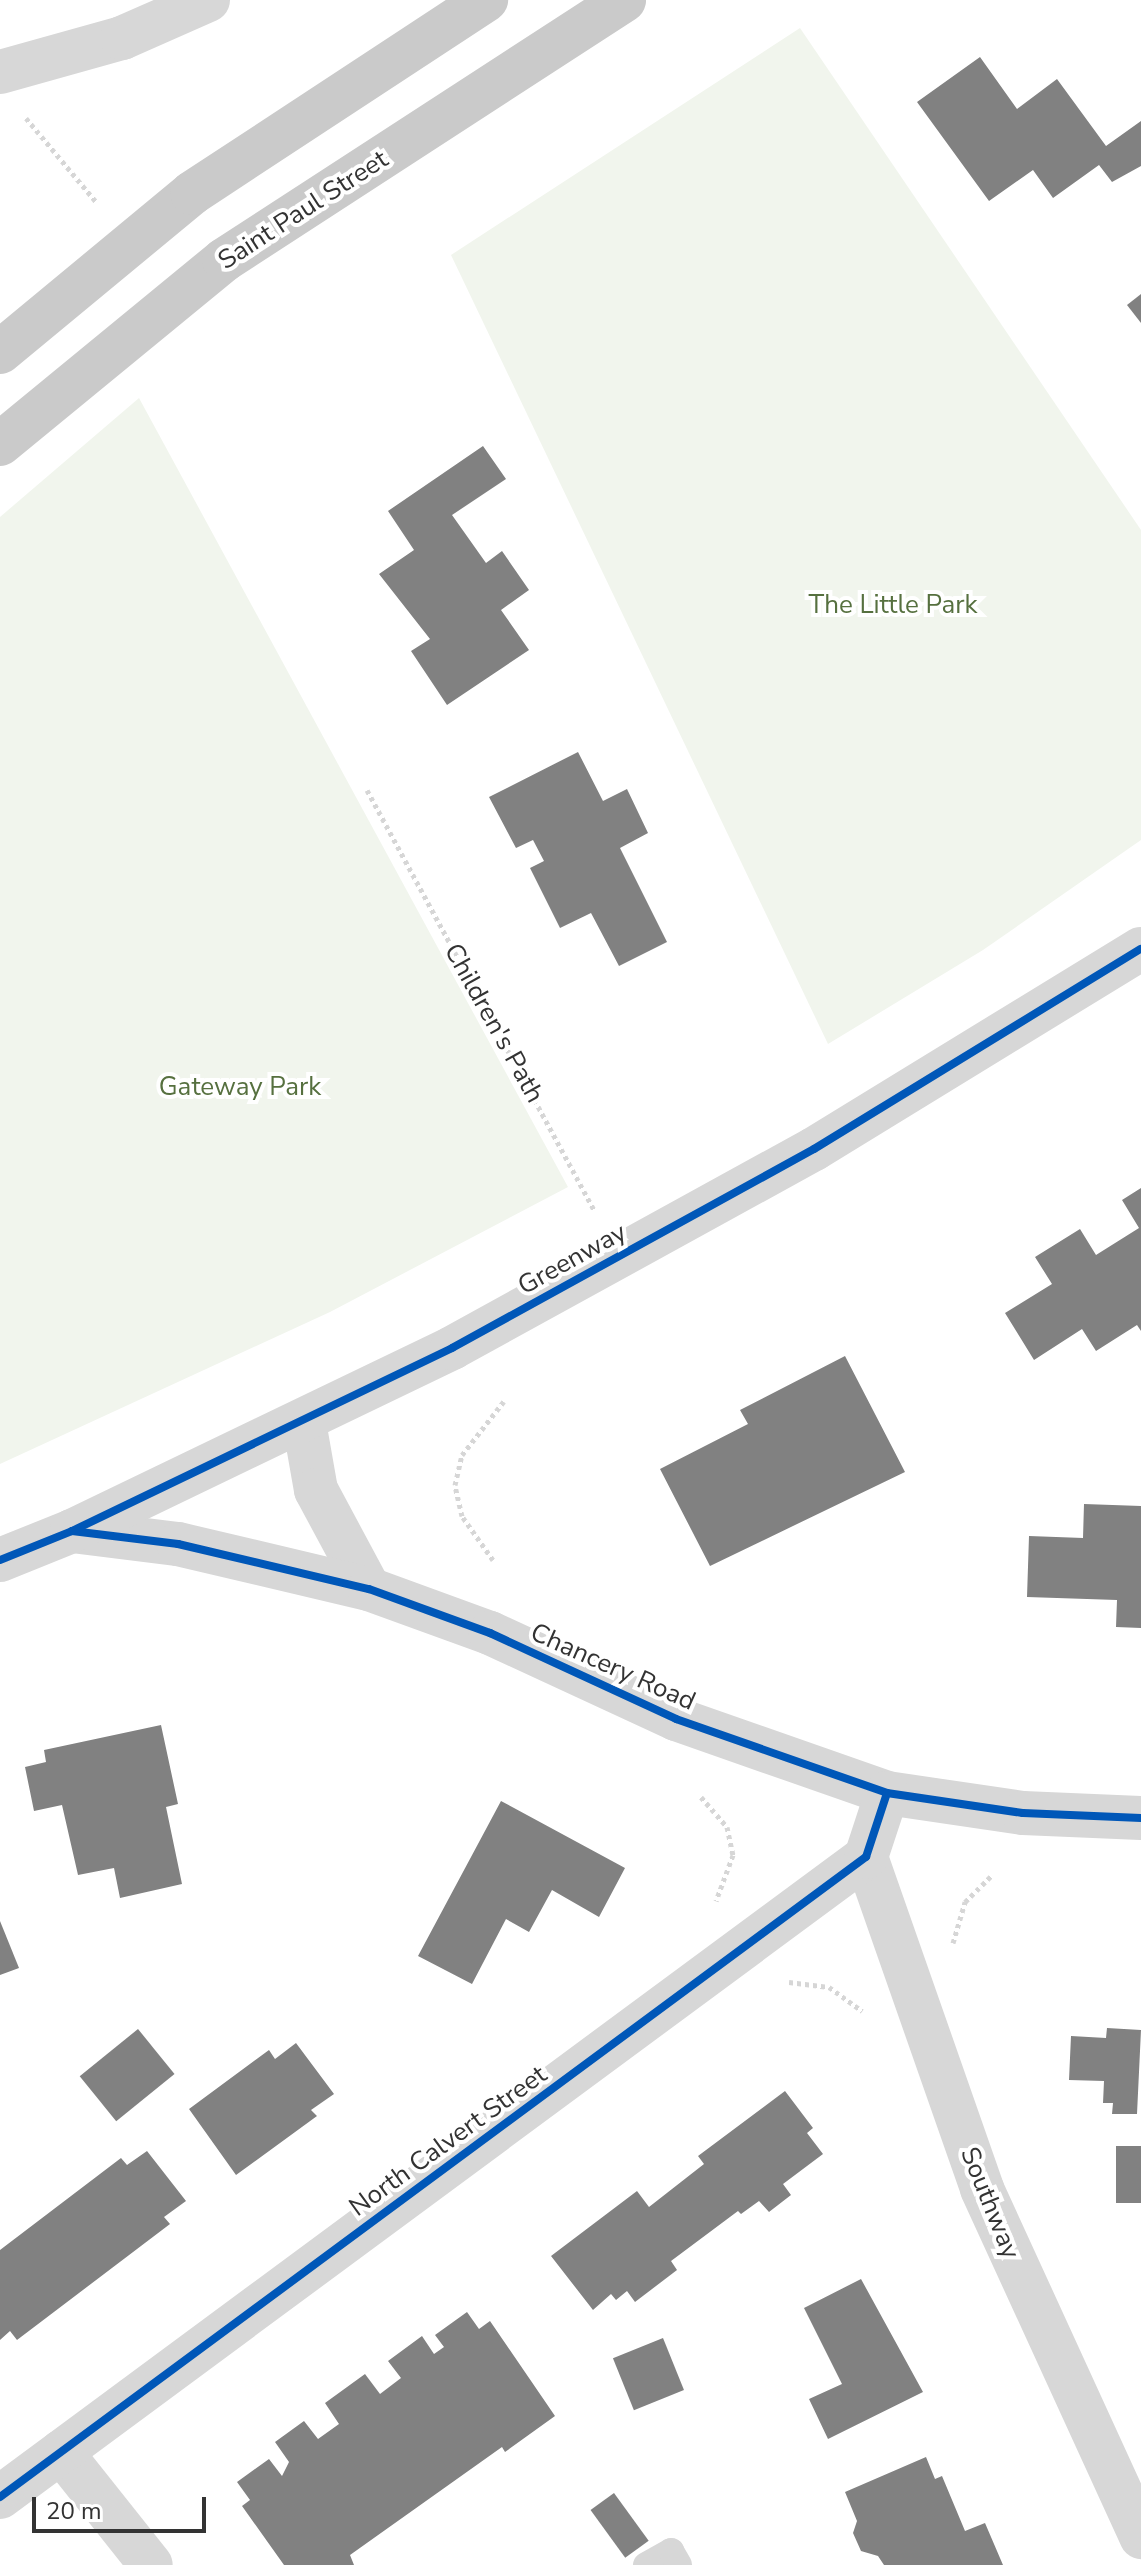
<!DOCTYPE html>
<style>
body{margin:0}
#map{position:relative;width:1141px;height:2565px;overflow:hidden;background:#fff;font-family:"Nunito Sans",sans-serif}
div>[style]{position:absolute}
.green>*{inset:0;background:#f1f5ed}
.building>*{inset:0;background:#818181;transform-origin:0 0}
.path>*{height:5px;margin-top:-2.5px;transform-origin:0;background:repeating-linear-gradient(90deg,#d6d6d6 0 4px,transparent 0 8px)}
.lane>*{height:26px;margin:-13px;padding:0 13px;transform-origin:13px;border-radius:13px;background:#d7d7d7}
.street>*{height:44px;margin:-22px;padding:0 22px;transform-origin:22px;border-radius:22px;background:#d7d7d7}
.primary>*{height:44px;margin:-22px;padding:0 22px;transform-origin:22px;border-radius:22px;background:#cacaca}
.cycleway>*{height:8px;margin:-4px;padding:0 4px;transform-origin:4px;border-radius:4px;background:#0057b8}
span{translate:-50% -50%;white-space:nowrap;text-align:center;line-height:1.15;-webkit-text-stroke:8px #fff;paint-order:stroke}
.street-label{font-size:26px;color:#333}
.park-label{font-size:26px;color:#56703f}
.scale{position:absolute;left:32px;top:2497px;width:174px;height:36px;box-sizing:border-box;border:4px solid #333;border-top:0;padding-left:10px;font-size:24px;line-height:28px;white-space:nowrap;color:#333;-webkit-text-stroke:6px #fff;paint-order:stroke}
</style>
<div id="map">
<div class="green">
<div style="clip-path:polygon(800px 28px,1141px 530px,1141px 840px,983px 950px,828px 1044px,451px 255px)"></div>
<div style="clip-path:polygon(139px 398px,568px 1187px,330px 1312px,0 1464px,0 517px)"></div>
</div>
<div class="building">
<div style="clip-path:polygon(980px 57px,1017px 109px,1057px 79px,1106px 146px,1141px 121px,1141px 166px,1112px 182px,1099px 165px,1053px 198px,1033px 170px,989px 201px,917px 102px)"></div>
<div style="clip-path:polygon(1141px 294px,1141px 323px,1127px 305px)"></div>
<div style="clip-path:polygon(483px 446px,506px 479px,452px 515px,486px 563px,502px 551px,529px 590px,501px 610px,529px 650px,447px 705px,411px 651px,430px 639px,379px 574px,414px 550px,388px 511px)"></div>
<div style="clip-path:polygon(578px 752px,603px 801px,627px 789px,648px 833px,620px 848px,667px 942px,619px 966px,591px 913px,560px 928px,530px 868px,544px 861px,533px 840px,516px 848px,489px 797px)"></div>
<div style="clip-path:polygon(1141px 1188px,1141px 1331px,1137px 1325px,1096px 1351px,1082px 1329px,1034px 1360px,1005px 1313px,1052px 1284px,1035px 1257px,1080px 1229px,1096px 1255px,1139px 1228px,1122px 1200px)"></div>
<div style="clip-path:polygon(845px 1356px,905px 1472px,710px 1566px,660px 1469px,748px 1424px,740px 1410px)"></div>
<div style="clip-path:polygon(1084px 1504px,1141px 1506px,1141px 1628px,1116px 1627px,1117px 1600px,1027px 1597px,1029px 1536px,1083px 1538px)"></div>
<div style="clip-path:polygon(161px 1725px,178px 1804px,166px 1807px,182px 1884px,120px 1898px,114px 1868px,78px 1875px,62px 1805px,34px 1811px,25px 1767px,46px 1762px,44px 1750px)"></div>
<div style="clip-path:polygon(501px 1801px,625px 1868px,599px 1917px,552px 1890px,529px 1932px,506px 1919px,472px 1984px,418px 1956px)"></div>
<div style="clip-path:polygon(0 1921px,19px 1968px,0 1975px)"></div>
<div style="clip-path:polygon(1107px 2028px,1141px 2030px,1137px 2114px,1112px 2114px,1113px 2103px,1103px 2103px,1104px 2081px,1069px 2080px,1071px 2036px,1106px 2038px)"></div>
<div style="left:138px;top:2029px;width:58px;height:75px;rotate:51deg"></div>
<div style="clip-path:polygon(296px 2043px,334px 2094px,311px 2110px,317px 2116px,236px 2175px,189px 2109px,269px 2050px,275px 2059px)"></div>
<div style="clip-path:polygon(785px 2091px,813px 2128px,807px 2133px,823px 2154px,783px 2184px,791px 2195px,769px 2212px,759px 2201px,741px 2214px,738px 2211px,671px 2261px,677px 2270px,635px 2302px,627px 2291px,616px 2300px,611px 2294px,593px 2310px,551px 2256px,637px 2191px,649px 2207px,704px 2164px,698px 2156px)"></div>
<div style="left:1116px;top:2146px;width:25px;height:57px"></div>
<div style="clip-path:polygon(147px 2151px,186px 2201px,164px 2217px,170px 2224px,17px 2340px,10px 2331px,0 2340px,0 2250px,121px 2158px,127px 2165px)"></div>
<div style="clip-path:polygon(861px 2279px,923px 2392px,828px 2439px,809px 2399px,842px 2384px,804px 2308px)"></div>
<div style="clip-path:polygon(467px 2312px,479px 2329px,490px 2321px,555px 2416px,505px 2452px,502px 2447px,350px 2555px,354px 2565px,284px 2565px,242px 2506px,250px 2500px,237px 2482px,269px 2459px,282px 2476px,289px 2462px,275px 2442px,304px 2421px,318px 2439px,339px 2424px,325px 2403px,365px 2374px,380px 2394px,401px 2378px,388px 2361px,422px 2336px,434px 2354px,444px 2347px,435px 2335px)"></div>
<div style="left:663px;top:2338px;width:56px;height:54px;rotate:68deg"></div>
<div style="clip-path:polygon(926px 2457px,935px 2479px,942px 2476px,965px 2531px,985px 2523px,1003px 2565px,884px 2565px,878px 2556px,861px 2551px,853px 2533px,857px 2521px,845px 2492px)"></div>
<div style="left:614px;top:2493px;width:59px;height:29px;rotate:54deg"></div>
</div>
<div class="path">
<div style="left:26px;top:118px;width:111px;rotate:50.1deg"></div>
<div style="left:367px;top:790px;width:477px;rotate:61.6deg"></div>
<div style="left:493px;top:1560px;width:54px;rotate:-125.2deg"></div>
<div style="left:462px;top:1516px;width:32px;rotate:-103deg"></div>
<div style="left:455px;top:1485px;width:31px;rotate:-77deg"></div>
<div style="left:462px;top:1455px;width:68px;rotate:-52.1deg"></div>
<div style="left:701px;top:1797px;width:40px;rotate:49deg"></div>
<div style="left:727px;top:1827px;width:29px;rotate:78deg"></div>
<div style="left:733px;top:1855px;width:49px;rotate:110.3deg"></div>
<div style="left:953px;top:1943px;width:43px;rotate:-73.7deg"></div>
<div style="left:965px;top:1902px;width:40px;rotate:-45deg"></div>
<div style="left:789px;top:1982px;width:40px;rotate:7.1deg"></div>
<div style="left:829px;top:1987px;width:41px;rotate:36deg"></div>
</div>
<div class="lane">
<div style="left:646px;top:2565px;width:29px;rotate:-29deg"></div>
<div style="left:671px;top:2551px;width:16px;rotate:60deg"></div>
</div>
<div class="street">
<div style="left:0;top:72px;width:127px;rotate:-15.6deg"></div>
<div style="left:122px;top:38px;width:94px;rotate:-23.8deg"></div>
<div style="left:304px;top:1422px;width:69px;rotate:80deg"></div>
<div style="left:316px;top:1490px;width:112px;rotate:61.8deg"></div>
<div style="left:72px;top:1531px;width:107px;rotate:7deg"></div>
<div style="left:178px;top:1544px;width:196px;rotate:13.3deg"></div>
<div style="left:369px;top:1589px;width:129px;rotate:20deg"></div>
<div style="left:490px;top:1633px;width:205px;rotate:24.8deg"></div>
<div style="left:676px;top:1719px;width:224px;rotate:19.3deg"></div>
<div style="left:887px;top:1793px;width:137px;rotate:8.4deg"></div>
<div style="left:1023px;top:1813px;width:118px;rotate:2.4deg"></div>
<div style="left:0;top:1560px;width:78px;rotate:-21.9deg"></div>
<div style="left:72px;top:1531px;width:422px;rotate:-25.7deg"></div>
<div style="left:452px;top:1348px;width:413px;rotate:-28.8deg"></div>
<div style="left:814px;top:1149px;width:383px;rotate:-31.5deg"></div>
<div style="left:866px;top:1857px;width:352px;rotate:70.7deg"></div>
<div style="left:982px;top:2189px;width:383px;rotate:65.4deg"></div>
<div style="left:61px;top:2452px;width:144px;rotate:51.5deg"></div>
<div style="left:0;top:2497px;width:1077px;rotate:-36.47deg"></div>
<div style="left:866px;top:1857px;width:67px;rotate:-71.8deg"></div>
</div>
<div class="primary">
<div style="left:0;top:352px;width:249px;rotate:-39.6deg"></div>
<div style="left:192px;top:193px;width:352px;rotate:-33.3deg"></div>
<div style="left:0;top:444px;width:290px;rotate:-39.4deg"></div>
<div style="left:224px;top:260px;width:477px;rotate:-33deg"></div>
</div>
<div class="cycleway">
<div style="left:72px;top:1531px;width:107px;rotate:7deg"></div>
<div style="left:178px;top:1544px;width:196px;rotate:13.3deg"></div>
<div style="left:369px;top:1589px;width:129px;rotate:20deg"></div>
<div style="left:490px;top:1633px;width:205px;rotate:24.8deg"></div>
<div style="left:676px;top:1719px;width:224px;rotate:19.3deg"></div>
<div style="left:887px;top:1793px;width:137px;rotate:8.4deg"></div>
<div style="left:1023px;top:1813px;width:118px;rotate:2.4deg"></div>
<div style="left:0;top:1560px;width:78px;rotate:-21.9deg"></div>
<div style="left:72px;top:1531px;width:422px;rotate:-25.7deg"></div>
<div style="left:452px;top:1348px;width:413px;rotate:-28.8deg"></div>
<div style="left:814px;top:1149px;width:383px;rotate:-31.5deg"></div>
<div style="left:0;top:2497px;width:1077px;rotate:-36.47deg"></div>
<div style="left:866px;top:1857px;width:67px;rotate:-71.8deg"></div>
</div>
<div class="street-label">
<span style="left:303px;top:210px;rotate:-33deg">Saint Paul Street</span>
<span style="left:494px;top:1023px;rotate:61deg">Children's Path</span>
<span style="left:572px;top:1259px;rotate:-29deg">Greenway</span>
<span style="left:613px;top:1667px;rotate:24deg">Chancery Road</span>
<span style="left:448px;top:2141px;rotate:-36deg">North Calvert Street</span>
<span style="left:990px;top:2203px;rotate:68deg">Southway</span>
</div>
<div class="park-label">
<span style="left:893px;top:605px">The Little Park</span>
<span style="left:240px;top:1087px">Gateway Park</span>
</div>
<div class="scale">20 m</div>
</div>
